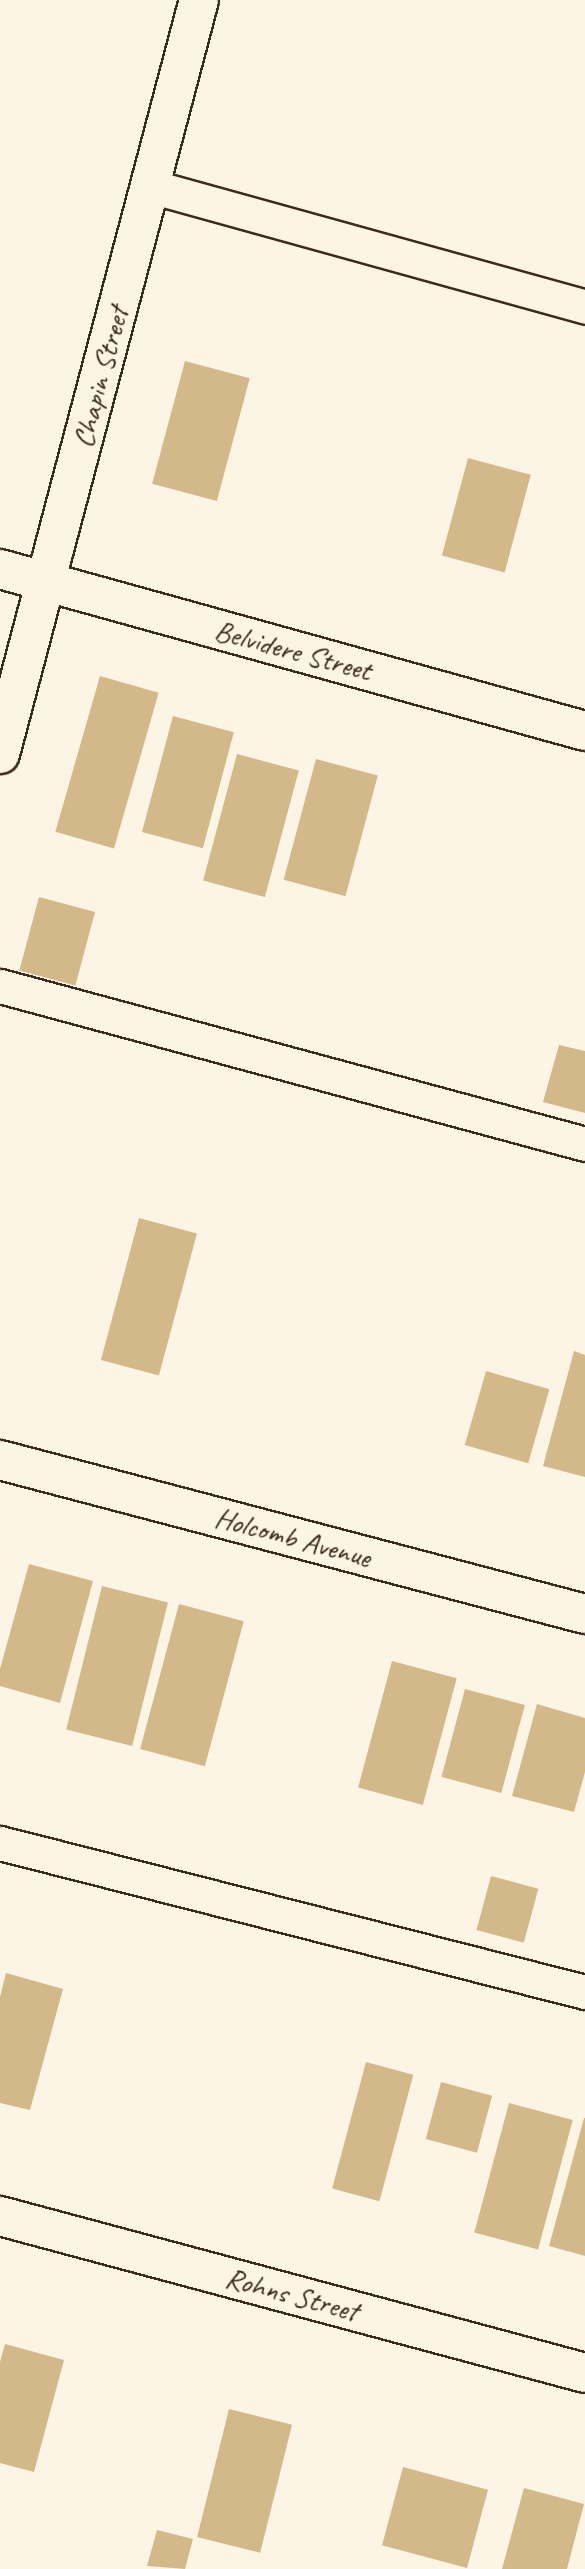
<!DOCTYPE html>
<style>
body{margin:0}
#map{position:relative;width:585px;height:2569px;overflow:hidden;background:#fcf5e5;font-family:Caveat,sans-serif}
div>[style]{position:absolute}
.building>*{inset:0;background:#d3b989;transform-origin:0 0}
.roads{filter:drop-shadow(2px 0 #3b2a1e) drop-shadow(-2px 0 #3b2a1e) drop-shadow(0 2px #3b2a1e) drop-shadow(0 -2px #3b2a1e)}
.lane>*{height:33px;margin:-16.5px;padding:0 16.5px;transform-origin:16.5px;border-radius:16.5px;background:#fcf5e5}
.street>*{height:38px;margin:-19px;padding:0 19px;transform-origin:19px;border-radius:19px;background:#fcf5e5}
span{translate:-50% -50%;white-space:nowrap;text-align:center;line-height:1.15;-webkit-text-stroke:5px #fcf5e5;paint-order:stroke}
.street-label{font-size:30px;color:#3b2a1e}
</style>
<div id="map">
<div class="building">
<div style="left:185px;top:361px;width:67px;height:127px;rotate:15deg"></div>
<div style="left:468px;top:458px;width:65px;height:101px;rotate:15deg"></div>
<div style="left:100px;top:676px;width:61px;height:162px;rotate:16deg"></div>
<div style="left:173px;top:716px;width:63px;height:120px;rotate:15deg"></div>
<div style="left:237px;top:754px;width:64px;height:131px;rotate:15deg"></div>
<div style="left:316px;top:759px;width:64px;height:125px;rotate:15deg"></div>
<div style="left:39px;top:897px;width:58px;height:76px;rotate:15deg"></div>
<div style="clip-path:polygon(559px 1045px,585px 1051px,585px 1113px,543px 1102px)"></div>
<div style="left:139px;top:1218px;width:60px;height:147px;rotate:15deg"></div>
<div style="clip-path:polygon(574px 1351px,585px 1355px,585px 1477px,543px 1466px)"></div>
<div style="left:486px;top:1371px;width:66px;height:77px;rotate:16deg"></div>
<div style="clip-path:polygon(29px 1564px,93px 1581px,60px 1703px,0 1686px,0 1669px)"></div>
<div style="left:102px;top:1586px;width:68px;height:148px;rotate:14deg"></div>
<div style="left:179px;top:1604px;width:67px;height:150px;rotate:15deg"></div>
<div style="left:392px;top:1661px;width:67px;height:131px;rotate:15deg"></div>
<div style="left:465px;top:1689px;width:62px;height:91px;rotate:15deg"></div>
<div style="clip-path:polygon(537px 1704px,585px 1718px,585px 1772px,574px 1812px,512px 1796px)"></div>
<div style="left:491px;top:1876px;width:49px;height:56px;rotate:15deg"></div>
<div style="clip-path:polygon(6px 1973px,63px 1989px,30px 2110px,0 2103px,0 1997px)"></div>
<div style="left:366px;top:2062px;width:49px;height:131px;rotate:15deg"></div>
<div style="left:441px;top:2082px;width:53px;height:59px;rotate:15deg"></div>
<div style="left:509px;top:2103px;width:66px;height:134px;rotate:15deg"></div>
<div style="clip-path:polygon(584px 2118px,585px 2118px,585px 2256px,549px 2246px)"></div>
<div style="clip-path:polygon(5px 2344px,64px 2360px,34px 2472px,0 2463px,0 2362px)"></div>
<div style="left:229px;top:2409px;width:65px;height:132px;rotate:14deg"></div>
<div style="left:403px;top:2467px;width:88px;height:81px;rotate:15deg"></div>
<div style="clip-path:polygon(524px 2488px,584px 2504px,567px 2569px,502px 2569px)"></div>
<div style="clip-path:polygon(157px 2530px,193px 2539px,185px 2569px,147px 2566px)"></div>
</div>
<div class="roads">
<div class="lane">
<div style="left:150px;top:186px;width:452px;rotate:15.5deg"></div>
<div style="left:0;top:986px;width:606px;rotate:15.11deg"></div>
<div style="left:0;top:1843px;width:604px;rotate:14.29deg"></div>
</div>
<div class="street">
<div style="left:0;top:569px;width:607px;rotate:15.48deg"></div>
<div style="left:0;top:754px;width:780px;rotate:-75.22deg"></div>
<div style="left:0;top:1460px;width:605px;rotate:14.75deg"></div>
<div style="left:0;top:2216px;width:606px;rotate:15.02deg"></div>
</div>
</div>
<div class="street-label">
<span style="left:100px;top:377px;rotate:-75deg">Chapin Street</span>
<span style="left:293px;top:650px;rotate:15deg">Belvidere Street</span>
<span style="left:293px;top:1537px;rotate:15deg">Holcomb Avenue</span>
<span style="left:292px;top:2294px;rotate:15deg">Rohns Street</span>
</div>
</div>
